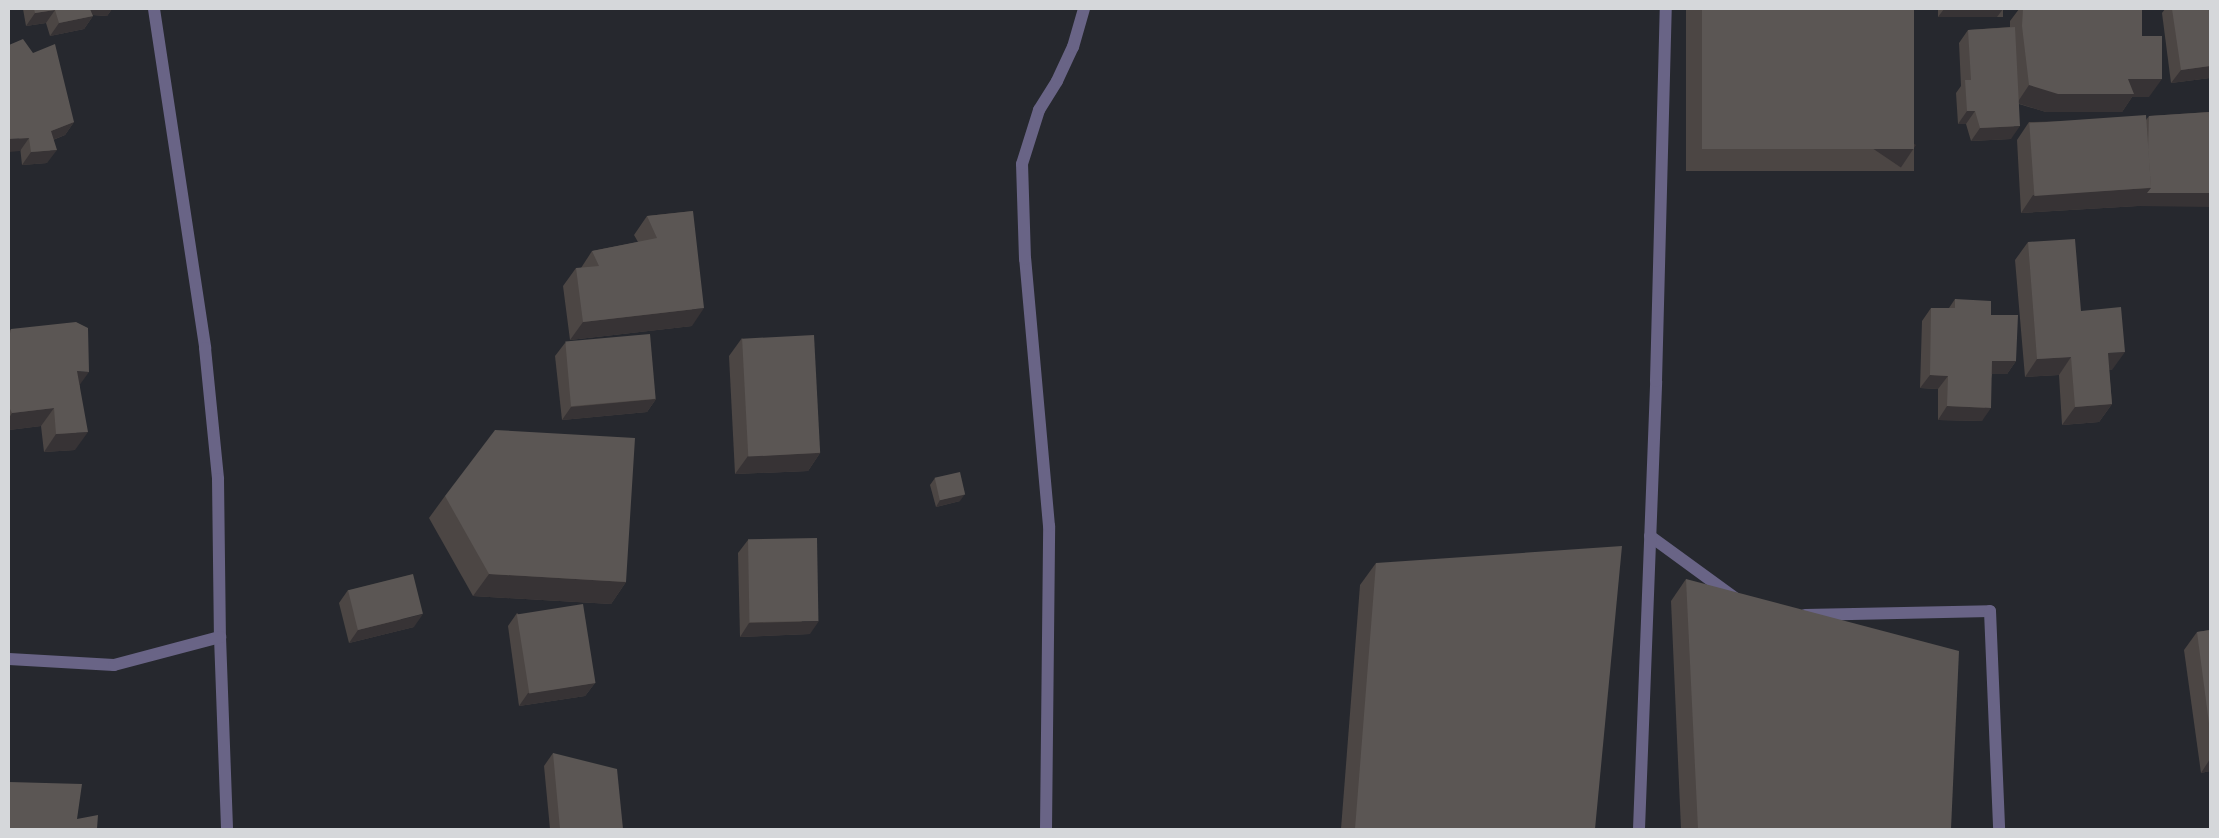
<!DOCTYPE html>
<style>
body{margin:0}
#map{position:relative;width:2219px;height:838px;overflow:hidden;background:#26282e;font-family:"Golos Text",sans-serif}
div>[style]{position:absolute}
.minor>*{height:12px;margin:-6px;padding:0 6px;transform-origin:6px;border-radius:6px;background:#696486}
.wall>*{inset:0;background:#4c4644;transform-origin:0 0}
.shaded-wall>*{inset:0;background:#373335;transform-origin:0 0}
.building>*{inset:0;background:#5b5654;transform-origin:0 0}
span{translate:-50% -50%;white-space:nowrap;text-align:center;line-height:1.15;-webkit-text-stroke:4px #1d1f24;paint-order:stroke}
.frame{position:absolute;inset:0;border:10px solid #d5d7da;pointer-events:none}
</style>
<div id="map">
<div class="minor">
<div style="left:154px;top:9px;width:343px;rotate:81.4deg"></div>
<div style="left:205px;top:348px;width:132px;rotate:84.3deg"></div>
<div style="left:218px;top:479px;width:158px;rotate:89.3deg"></div>
<div style="left:220px;top:637px;width:192px;rotate:87.9deg"></div>
<div style="left:1650px;top:536px;width:105px;rotate:36.1deg"></div>
<div style="left:1805px;top:615px;width:185px;rotate:-1.2deg"></div>
<div style="left:1990px;top:611px;width:218px;rotate:87.6deg"></div>
<div style="left:9px;top:659px;width:105px;rotate:3.3deg"></div>
<div style="left:114px;top:665px;width:110px;rotate:-14.8deg"></div>
<div style="left:1046px;top:829px;width:303px;rotate:-89.4deg"></div>
<div style="left:1049px;top:526px;width:268px;rotate:-95.1deg"></div>
<div style="left:1025px;top:259px;width:95px;rotate:-91.8deg"></div>
<div style="left:1022px;top:164px;width:57px;rotate:-72.5deg"></div>
<div style="left:1039px;top:110px;width:34px;rotate:-58deg"></div>
<div style="left:1057px;top:81px;width:38px;rotate:-65deg"></div>
<div style="left:1073px;top:47px;width:40px;rotate:-74deg"></div>
<div style="left:1639px;top:829px;width:448px;rotate:-87.8deg"></div>
<div style="left:1656px;top:381px;width:372px;rotate:-88.5deg"></div>
</div>
<div class="wall">
<div style="clip-path:polygon(23px 9px,112px 9px,107px 16px,92px 15px,93px 16px,84px 29px,50px 36px,46px 23px,26px 26px)"></div>
<div style="left:1686px;top:9px;width:228px;height:162px"></div>
<div style="left:1938px;top:9px;width:65px;height:8px"></div>
<div style="clip-path:polygon(2019px 9px,2142px 9px,2142px 36px,2149px 97px,2132px 97px,2122px 112px,2046px 112px,2019px 104px,2011px 139px,1971px 141px,1966px 124px,1958px 124px,1956px 93px,1961px 86px,1959px 43px,1968px 30px,2010px 27px,2010px 21px)"></div>
<div style="clip-path:polygon(2165px 9px,2210px 9px,2210px 78px,2171px 83px,2162px 13px)"></div>
<div style="clip-path:polygon(9px 45px,74px 122px,65px 135px,53px 140px,47px 163px,22px 165px)"></div>
<div style="clip-path:polygon(2210px 112px,2138px 206px,2021px 213px,2017px 140px,2029px 122px,2146px 120px,2149px 116px)"></div>
<div style="clip-path:polygon(693px 211px,692px 326px,570px 340px,563px 286px,576px 268px,581px 268px,592px 251px,638px 242px,634px 235px,647px 216px)"></div>
<div style="clip-path:polygon(2028px 242px,2081px 311px,2112px 370px,2109px 370px,2112px 404px,2099px 422px,2062px 425px,2059px 375px,2025px 377px,2015px 260px)"></div>
<div style="clip-path:polygon(1955px 299px,1991px 315px,2016px 361px,2007px 374px,1992px 374px,1982px 421px,1938px 420px,1938px 389px,1920px 388px,1922px 321px,1931px 308px,1949px 308px)"></div>
<div style="clip-path:polygon(11px 329px,80px 385px,75px 450px,44px 452px,41px 426px,9px 430px,9px 332px)"></div>
<div style="clip-path:polygon(742px 338px,820px 453px,808px 471px,735px 474px,729px 356px)"></div>
<div style="clip-path:polygon(565px 343px,656px 399px,647px 412px,562px 420px,555px 356px)"></div>
<div style="clip-path:polygon(935px 478px,960px 501px,936px 507px,930px 485px)"></div>
<div style="clip-path:polygon(445px 496px,626px 582px,611px 604px,473px 596px,429px 518px)"></div>
<div style="clip-path:polygon(748px 540px,810px 634px,740px 637px,738px 553px)"></div>
<div style="clip-path:polygon(1376px 563px,1595px 829px,1341px 829px,1360px 585px)"></div>
<div style="clip-path:polygon(1686px 579px,1951px 829px,1681px 829px,1671px 601px)"></div>
<div style="clip-path:polygon(348px 590px,414px 627px,349px 643px,339px 603px)"></div>
<div style="clip-path:polygon(517px 613px,595px 683px,585px 696px,519px 706px,508px 626px)"></div>
<div style="clip-path:polygon(2210px 630px,2210px 771px,2201px 773px,2184px 650px,2197px 632px)"></div>
<div style="clip-path:polygon(553px 753px,623px 829px,550px 829px,544px 766px)"></div>
</div>
<div class="shaded-wall">
<div style="clip-path:polygon(83px 9px,112px 9px,107px 16px,79px 14px)"></div>
<div style="clip-path:polygon(1944px 9px,2003px 9px,1997px 17px,1938px 17px)"></div>
<div style="clip-path:polygon(55px 10px,46px 23px,26px 26px,35px 13px)"></div>
<div style="clip-path:polygon(93px 16px,84px 29px,50px 36px,59px 23px)"></div>
<div style="clip-path:polygon(2210px 66px,2210px 78px,2171px 83px,2181px 70px)"></div>
<div style="clip-path:polygon(2128px 79px,2162px 79px,2149px 97px,2132px 97px,2122px 112px,2046px 112px,2017px 103px,2029px 85px)"></div>
<div style="clip-path:polygon(1967px 111px,1975px 111px,1966px 124px,1958px 124px)"></div>
<div style="clip-path:polygon(74px 122px,65px 135px,42px 144px,51px 131px)"></div>
<div style="clip-path:polygon(2020px 126px,2011px 139px,1971px 141px,1980px 128px)"></div>
<div style="clip-path:polygon(29px 138px,20px 151px,9px 152px,9px 139px)"></div>
<div style="left:1916px;top:145px;width:27px;height:211px;rotate:124deg"></div>
<div style="clip-path:polygon(57px 150px,47px 163px,22px 165px,31px 152px)"></div>
<div style="clip-path:polygon(2151px 188px,2210px 193px,2210px 207px,2138px 206px,2021px 213px,2033px 195px)"></div>
<div style="clip-path:polygon(704px 308px,692px 326px,570px 340px,583px 322px)"></div>
<div style="clip-path:polygon(2125px 352px,2112px 370px,2095px 371px,2108px 353px)"></div>
<div style="clip-path:polygon(2071px 357px,2059px 375px,2025px 377px,2037px 359px)"></div>
<div style="clip-path:polygon(1992px 361px,2016px 361px,2007px 374px,1983px 374px)"></div>
<div style="clip-path:polygon(77px 371px,89px 372px,76px 390px)"></div>
<div style="clip-path:polygon(1930px 375px,1948px 376px,1938px 389px,1920px 388px)"></div>
<div style="clip-path:polygon(656px 399px,647px 412px,562px 420px,571px 407px)"></div>
<div style="clip-path:polygon(2112px 404px,2099px 422px,2062px 425px,2075px 407px)"></div>
<div style="clip-path:polygon(1947px 406px,1991px 408px,1982px 421px,1938px 420px)"></div>
<div style="clip-path:polygon(54px 408px,41px 426px,9px 430px,9px 418px,12px 413px)"></div>
<div style="clip-path:polygon(88px 432px,75px 450px,44px 452px,56px 434px)"></div>
<div style="clip-path:polygon(820px 453px,808px 471px,735px 474px,748px 456px)"></div>
<div style="clip-path:polygon(965px 494px,960px 501px,936px 507px,940px 500px)"></div>
<div style="clip-path:polygon(489px 574px,626px 582px,611px 604px,473px 596px)"></div>
<div style="clip-path:polygon(423px 614px,414px 627px,349px 643px,358px 630px)"></div>
<div style="clip-path:polygon(819px 621px,810px 634px,740px 637px,749px 623px)"></div>
<div style="clip-path:polygon(595px 683px,585px 696px,519px 706px,528px 693px)"></div>
<div style="clip-path:polygon(2210px 759px,2210px 771px,2201px 773px)"></div>
</div>
<div class="building">
<div style="clip-path:polygon(34px 9px,90px 9px,93px 16px,59px 23px,55px 10px,35px 13px)"></div>
<div style="left:1702px;top:9px;width:212px;height:140px"></div>
<div style="clip-path:polygon(2023px 9px,2142px 9px,2142px 36px,2162px 36px,2162px 79px,2128px 79px,2134px 94px,2058px 94px,2029px 85px,2022px 26px)"></div>
<div style="clip-path:polygon(2172px 9px,2210px 9px,2210px 66px,2181px 70px)"></div>
<div style="clip-path:polygon(2015px 27px,2020px 126px,1980px 128px,1975px 111px,1967px 111px,1965px 80px,1971px 80px,1968px 30px)"></div>
<div style="clip-path:polygon(23px 39px,33px 53px,55px 44px,74px 122px,51px 131px,57px 150px,31px 152px,29px 138px,9px 139px,9px 45px)"></div>
<div style="clip-path:polygon(2210px 112px,2210px 193px,2147px 193px,2151px 188px,2148px 150px,2149px 116px)"></div>
<div style="left:2146px;top:115px;width:73px;height:117px;rotate:86deg"></div>
<div style="clip-path:polygon(693px 211px,704px 308px,583px 322px,576px 268px,599px 266px,592px 251px,657px 238px,647px 216px)"></div>
<div style="clip-path:polygon(2075px 239px,2081px 311px,2121px 307px,2125px 352px,2108px 353px,2112px 404px,2075px 407px,2071px 357px,2037px 359px,2028px 242px)"></div>
<div style="clip-path:polygon(1955px 299px,1991px 301px,1991px 315px,2018px 315px,2016px 361px,1992px 361px,1991px 408px,1947px 406px,1948px 376px,1930px 375px,1931px 308px,1955px 308px)"></div>
<div style="clip-path:polygon(76px 322px,88px 328px,89px 372px,77px 371px,88px 432px,56px 434px,54px 408px,12px 413px,9px 407px,9px 338px,11px 329px)"></div>
<div style="left:650px;top:334px;width:65px;height:85px;rotate:85deg"></div>
<div style="left:814px;top:335px;width:118px;height:72px;rotate:87deg"></div>
<div style="clip-path:polygon(495px 430px,635px 438px,626px 582px,489px 574px,445px 496px)"></div>
<div style="left:960px;top:472px;width:23px;height:26px;rotate:77deg"></div>
<div style="left:817px;top:538px;width:83px;height:69px;rotate:89deg"></div>
<div style="clip-path:polygon(1622px 546px,1595px 829px,1355px 829px,1376px 563px)"></div>
<div style="left:413px;top:574px;width:41px;height:67px;rotate:76deg"></div>
<div style="clip-path:polygon(1686px 579px,1959px 651px,1951px 829px,1698px 829px)"></div>
<div style="left:583px;top:604px;width:80px;height:67px;rotate:81deg"></div>
<div style="clip-path:polygon(2210px 630px,2210px 731px,2197px 632px)"></div>
<div style="clip-path:polygon(553px 753px,617px 769px,623px 829px,560px 829px)"></div>
<div style="clip-path:polygon(9px 782px,82px 784px,77px 819px,98px 815px,97px 829px,9px 829px)"></div>
</div>
<div class="frame"></div>
</div>
